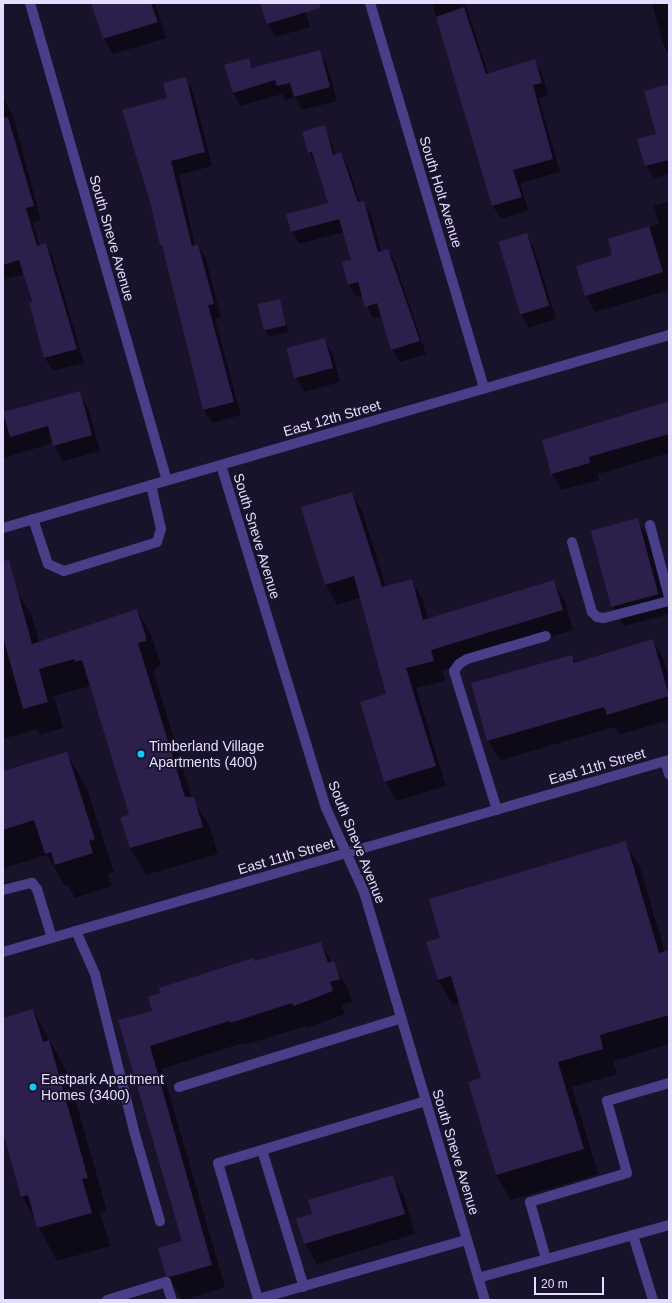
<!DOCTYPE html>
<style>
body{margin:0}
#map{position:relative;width:672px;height:1303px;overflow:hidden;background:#19122b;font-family:Arial,sans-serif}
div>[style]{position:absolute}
.shadow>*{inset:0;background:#0007}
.building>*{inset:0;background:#2c1f4b;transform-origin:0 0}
.service>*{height:10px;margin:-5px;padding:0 5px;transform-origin:5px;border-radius:5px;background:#493f88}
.minor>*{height:10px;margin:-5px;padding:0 5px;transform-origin:5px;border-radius:5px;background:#493f88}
.tertiary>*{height:10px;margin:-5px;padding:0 5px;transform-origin:5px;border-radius:5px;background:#493f88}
.dots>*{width:11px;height:11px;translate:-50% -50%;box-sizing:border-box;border:2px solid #19122b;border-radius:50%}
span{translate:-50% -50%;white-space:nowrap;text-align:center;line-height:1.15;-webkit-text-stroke:3.5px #19122b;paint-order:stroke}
.street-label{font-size:14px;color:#e4ddfe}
.poi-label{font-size:14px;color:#e4ddfe}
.left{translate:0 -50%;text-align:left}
.frame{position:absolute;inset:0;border:4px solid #e4ddfe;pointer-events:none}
.scale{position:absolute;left:534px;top:1277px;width:70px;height:18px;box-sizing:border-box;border:2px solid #e4ddfe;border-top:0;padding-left:5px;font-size:12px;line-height:14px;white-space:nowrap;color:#e4ddfe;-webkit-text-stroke:3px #19122b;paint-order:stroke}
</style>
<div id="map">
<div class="shadow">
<div style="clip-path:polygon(93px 3px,155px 3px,166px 38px,113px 54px,104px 39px)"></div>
<div style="clip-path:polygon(261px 3px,303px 3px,310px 27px,275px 37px,268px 23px)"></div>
<div style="clip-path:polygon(432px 3px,473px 3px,466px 5px,488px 74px,534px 60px,542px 73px,548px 95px,539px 98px,560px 172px,520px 183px,528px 210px,501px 219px,493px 206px)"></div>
<div style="clip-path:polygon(652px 3px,669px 3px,669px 55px,663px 44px)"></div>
<div style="clip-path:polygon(319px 51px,327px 64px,337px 101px,302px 110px,295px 97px,286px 100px,282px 94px,241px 106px,233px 93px,248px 59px,254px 69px)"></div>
<div style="clip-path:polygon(185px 78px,193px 92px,212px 166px,179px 175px,195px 246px,198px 246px,206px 259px,221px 317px,215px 319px,241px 415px,212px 423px,204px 410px,165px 253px,161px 245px,168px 98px)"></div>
<div style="clip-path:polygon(669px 85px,669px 174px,654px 178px,646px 165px)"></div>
<div style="clip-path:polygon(3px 98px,13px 116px,41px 220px,33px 222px,40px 246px,46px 244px,53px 258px,84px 363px,53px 371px,45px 358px,24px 274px,3px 280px)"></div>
<div style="clip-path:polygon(324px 126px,336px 155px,341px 154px,348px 166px,360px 203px,363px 202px,371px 214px,381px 252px,388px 250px,395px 262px,426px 354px,400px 362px,392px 349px,382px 316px,373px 319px,363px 295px,356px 297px,349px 285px,352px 260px,344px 232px,299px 244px,292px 231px,329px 203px,316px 165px,309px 152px)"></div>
<div style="clip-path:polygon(669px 202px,669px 290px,595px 312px,586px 295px,613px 256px,609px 239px,659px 224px,654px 206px)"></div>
<div style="clip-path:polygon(526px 234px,534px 248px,556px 319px,529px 328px,521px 314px)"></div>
<div style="clip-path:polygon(279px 300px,289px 332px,269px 337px,265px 331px)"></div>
<div style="clip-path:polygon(324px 339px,332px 352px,340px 382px,304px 392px,296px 378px)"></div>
<div style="clip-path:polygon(79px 392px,88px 408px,100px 451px,63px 461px,53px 443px,3px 458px,3px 418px)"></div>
<div style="clip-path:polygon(669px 402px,669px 453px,598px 474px,599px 480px,561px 490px,552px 473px,592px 427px,591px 425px)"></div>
<div style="clip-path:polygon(352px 493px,363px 513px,386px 587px,411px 580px,423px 600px,428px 619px,553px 582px,565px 601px,573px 630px,442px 670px,445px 681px,416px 688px,446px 786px,397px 801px,385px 781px,387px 695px,360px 598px,337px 605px,326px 585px,302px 508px)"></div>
<div style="clip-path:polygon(637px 520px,649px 539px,669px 614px,624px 626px,613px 606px)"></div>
<div style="clip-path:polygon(16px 590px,32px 616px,39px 642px,137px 610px,152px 637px,161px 665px,153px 670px,192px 798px,209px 825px,218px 854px,146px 875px,130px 848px,131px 815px,90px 686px,54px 696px,63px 728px,40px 735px,36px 729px,3px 739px,3px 594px)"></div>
<div style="clip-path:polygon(652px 640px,664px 660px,669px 677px,669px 720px,619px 735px,615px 727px,500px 760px,488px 740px,571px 656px,576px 664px)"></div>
<div style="clip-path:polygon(66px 753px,86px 786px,114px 872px,108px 874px,112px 886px,75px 898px,68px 885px,65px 886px,47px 855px,3px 868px,3px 772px)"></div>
<div style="clip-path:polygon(625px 842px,640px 867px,665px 952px,669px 951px,669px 1044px,613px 1061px,617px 1074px,572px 1087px,598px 1174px,511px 1200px,496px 1175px,469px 1083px,483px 1079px,460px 1003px,453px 1005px,438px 980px,442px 938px)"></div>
<div style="clip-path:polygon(320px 943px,346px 985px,352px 1002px,342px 1005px,345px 1014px,307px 1028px,306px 1026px,244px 1045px,243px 1043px,162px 1069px,225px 1287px,184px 1300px,181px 1298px,167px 1275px,183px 1242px,119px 1021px,154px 1011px,254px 962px)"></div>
<div style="clip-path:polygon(33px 1010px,68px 1074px,107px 1211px,100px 1213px,110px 1246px,57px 1261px,22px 1196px,3px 1129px,3px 1019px)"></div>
<div style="clip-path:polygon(392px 1176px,404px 1196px,415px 1234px,317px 1264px,305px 1244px,298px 1219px,314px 1214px)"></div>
</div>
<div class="building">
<div style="clip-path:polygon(91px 3px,151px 3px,158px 22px,103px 39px)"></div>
<div style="clip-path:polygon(260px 3px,319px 3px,320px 8px,267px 24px)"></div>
<div style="clip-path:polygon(464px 7px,486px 74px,535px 59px,542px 83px,533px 85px,553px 159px,513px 170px,522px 197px,492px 206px,436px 17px)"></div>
<div style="clip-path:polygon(320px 50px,330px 87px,294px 97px,290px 83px,277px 86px,275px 80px,233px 93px,224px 65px,249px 58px,252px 68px)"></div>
<div style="clip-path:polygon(186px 77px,205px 152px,171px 161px,192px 246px,198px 244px,214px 304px,208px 305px,234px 402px,203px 410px,162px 245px,160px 245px,151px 205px,122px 110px,167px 98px,163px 83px)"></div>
<div style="clip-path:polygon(669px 84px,669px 160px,645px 166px,637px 139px,656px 134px,644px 91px)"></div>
<div style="clip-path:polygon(8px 117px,34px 206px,26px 208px,37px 246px,46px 243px,77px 349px,44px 358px,29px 302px,32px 302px,19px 260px,3px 265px,3px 118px)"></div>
<div style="clip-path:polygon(325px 125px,333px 155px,341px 152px,358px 202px,364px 201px,378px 252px,388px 249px,420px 341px,391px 350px,377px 303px,365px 307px,358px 282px,348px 285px,342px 262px,351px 260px,339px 219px,291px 232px,286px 214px,328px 203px,312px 152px,308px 153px,302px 132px)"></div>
<div style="clip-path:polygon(649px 226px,663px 272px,585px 296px,576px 266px,612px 255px,608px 239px)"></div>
<div style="left:527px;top:233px;width:76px;height:30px;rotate:73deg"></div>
<div style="left:280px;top:299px;width:27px;height:23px;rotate:77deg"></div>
<div style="left:325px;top:338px;width:31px;height:40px;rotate:75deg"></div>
<div style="clip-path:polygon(80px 391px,92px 435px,53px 446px,48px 426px,10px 437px,3px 412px)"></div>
<div style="clip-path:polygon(669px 401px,669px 434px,589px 457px,590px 463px,551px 474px,542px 440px)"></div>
<div style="clip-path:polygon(352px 492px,382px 587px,412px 579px,423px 620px,554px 580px,563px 610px,431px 650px,434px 661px,406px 668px,436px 766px,384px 782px,360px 702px,386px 694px,354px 576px,325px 585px,301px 507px)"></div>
<div style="left:638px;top:518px;width:79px;height:49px;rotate:75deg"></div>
<div style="clip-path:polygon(9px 560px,32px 644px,137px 609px,146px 637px,146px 641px,138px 643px,185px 797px,194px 797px,203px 827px,130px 848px,120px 818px,129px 814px,82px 660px,75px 662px,74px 659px,39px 669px,48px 702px,23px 709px,3px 637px,3px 561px)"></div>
<div style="clip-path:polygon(653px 639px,669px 696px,607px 715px,604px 707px,487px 741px,471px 683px,572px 655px,574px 663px)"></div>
<div style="clip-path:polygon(67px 752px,95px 839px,89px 841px,93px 853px,55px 865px,51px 852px,45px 854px,34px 820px,3px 830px,3px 771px)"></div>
<div style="clip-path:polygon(626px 841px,659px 953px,669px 950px,669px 1015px,600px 1035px,603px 1049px,558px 1062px,584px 1149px,496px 1175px,468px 1082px,481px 1078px,451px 976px,438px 980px,426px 942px,440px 938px,429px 899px)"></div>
<div style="clip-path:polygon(321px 942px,328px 963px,334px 961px,340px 979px,330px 982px,333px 991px,294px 1006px,292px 1003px,230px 1023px,229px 1021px,150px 1046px,212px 1265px,170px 1277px,166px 1276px,158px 1248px,182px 1241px,118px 1020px,152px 1011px,148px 997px,160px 993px,159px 988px,253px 958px,254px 961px)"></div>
<div style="clip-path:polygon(33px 1009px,43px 1042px,49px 1040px,88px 1178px,82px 1179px,92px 1213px,37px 1228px,28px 1195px,21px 1197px,3px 1132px,3px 1018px)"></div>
<div style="clip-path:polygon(393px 1175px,405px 1214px,304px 1244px,296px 1219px,312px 1214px,308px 1200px)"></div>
</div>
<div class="service">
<div style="left:33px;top:519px;width:47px;rotate:71.6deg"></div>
<div style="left:48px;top:564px;width:17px;rotate:24deg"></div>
<div style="left:64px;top:571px;width:97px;rotate:-17.3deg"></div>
<div style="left:157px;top:542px;width:14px;rotate:-73deg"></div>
<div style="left:161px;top:529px;width:45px;rotate:-102.8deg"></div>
<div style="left:650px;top:525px;width:74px;rotate:75.2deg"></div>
<div style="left:572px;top:542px;width:73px;rotate:74.1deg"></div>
<div style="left:592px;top:612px;width:7px;rotate:45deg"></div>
<div style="left:597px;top:617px;width:7px;rotate:8deg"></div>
<div style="left:604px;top:618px;width:67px;rotate:-14.7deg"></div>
<div style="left:665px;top:761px;width:14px;rotate:73deg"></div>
<div style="left:497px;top:810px;width:145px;rotate:-107.2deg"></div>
<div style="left:454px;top:671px;width:9px;rotate:-54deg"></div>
<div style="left:459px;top:664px;width:9px;rotate:-32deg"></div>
<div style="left:467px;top:659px;width:82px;rotate:-16.2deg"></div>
<div style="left:3px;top:890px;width:30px;rotate:-14deg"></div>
<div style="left:32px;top:883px;width:8px;rotate:50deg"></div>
<div style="left:37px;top:889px;width:51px;rotate:73deg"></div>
<div style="left:76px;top:931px;width:47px;rotate:66.2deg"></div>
<div style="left:95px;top:974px;width:162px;rotate:76deg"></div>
<div style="left:134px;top:1131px;width:94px;rotate:73.9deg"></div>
<div style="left:179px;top:1087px;width:233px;rotate:-17.2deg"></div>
<div style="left:426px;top:1101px;width:217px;rotate:163.4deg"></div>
<div style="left:218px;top:1163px;width:142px;rotate:73.6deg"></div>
<div style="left:258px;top:1299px;width:217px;rotate:-15.8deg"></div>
<div style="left:262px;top:1150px;width:143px;rotate:73deg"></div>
<div style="left:633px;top:1235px;width:68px;rotate:72.9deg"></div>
<div style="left:546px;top:1259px;width:59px;rotate:-105.7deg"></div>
<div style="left:530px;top:1202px;width:101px;rotate:-16.6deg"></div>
<div style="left:627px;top:1173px;width:75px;rotate:-105.5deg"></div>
<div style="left:607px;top:1101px;width:65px;rotate:-16.2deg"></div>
<div style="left:478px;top:1278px;width:198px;rotate:-15.5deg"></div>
<div style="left:107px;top:1300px;width:62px;rotate:-17deg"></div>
<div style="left:166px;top:1282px;width:19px;rotate:72deg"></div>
</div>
<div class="minor">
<div style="left:30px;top:3px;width:496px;rotate:74deg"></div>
<div style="left:370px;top:3px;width:402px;rotate:73.5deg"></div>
<div style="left:221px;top:465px;width:359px;rotate:73deg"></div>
<div style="left:326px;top:808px;width:92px;rotate:65.7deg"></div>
<div style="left:364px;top:892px;width:426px;rotate:73.5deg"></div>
<div style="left:3px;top:952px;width:693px;rotate:-16.08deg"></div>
</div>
<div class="tertiary">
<div style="left:3px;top:528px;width:693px;rotate:-16.16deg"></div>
</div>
<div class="dots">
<div style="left:141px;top:754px;background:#0fc9f8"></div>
<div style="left:33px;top:1087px;background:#0fc9f8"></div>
</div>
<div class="street-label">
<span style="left:441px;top:192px;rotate:73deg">South Holt Avenue</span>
<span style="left:112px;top:238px;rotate:74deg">South Sneve Avenue</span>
<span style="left:332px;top:418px;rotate:-16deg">East 12th Street</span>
<span style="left:257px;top:536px;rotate:73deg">South Sneve Avenue</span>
<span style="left:597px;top:766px;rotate:-16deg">East 11th Street</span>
<span style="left:357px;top:842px;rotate:68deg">South Sneve Avenue</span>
<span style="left:286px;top:856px;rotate:-16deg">East 11th Street</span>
<span style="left:456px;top:1152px;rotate:73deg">South Sneve Avenue</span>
</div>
<div class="poi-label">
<span class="left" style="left:149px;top:754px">Timberland Village<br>Apartments (400)</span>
<span class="left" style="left:41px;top:1087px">Eastpark Apartment<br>Homes (3400)</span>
</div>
<div class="frame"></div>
<div class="scale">20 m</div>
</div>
